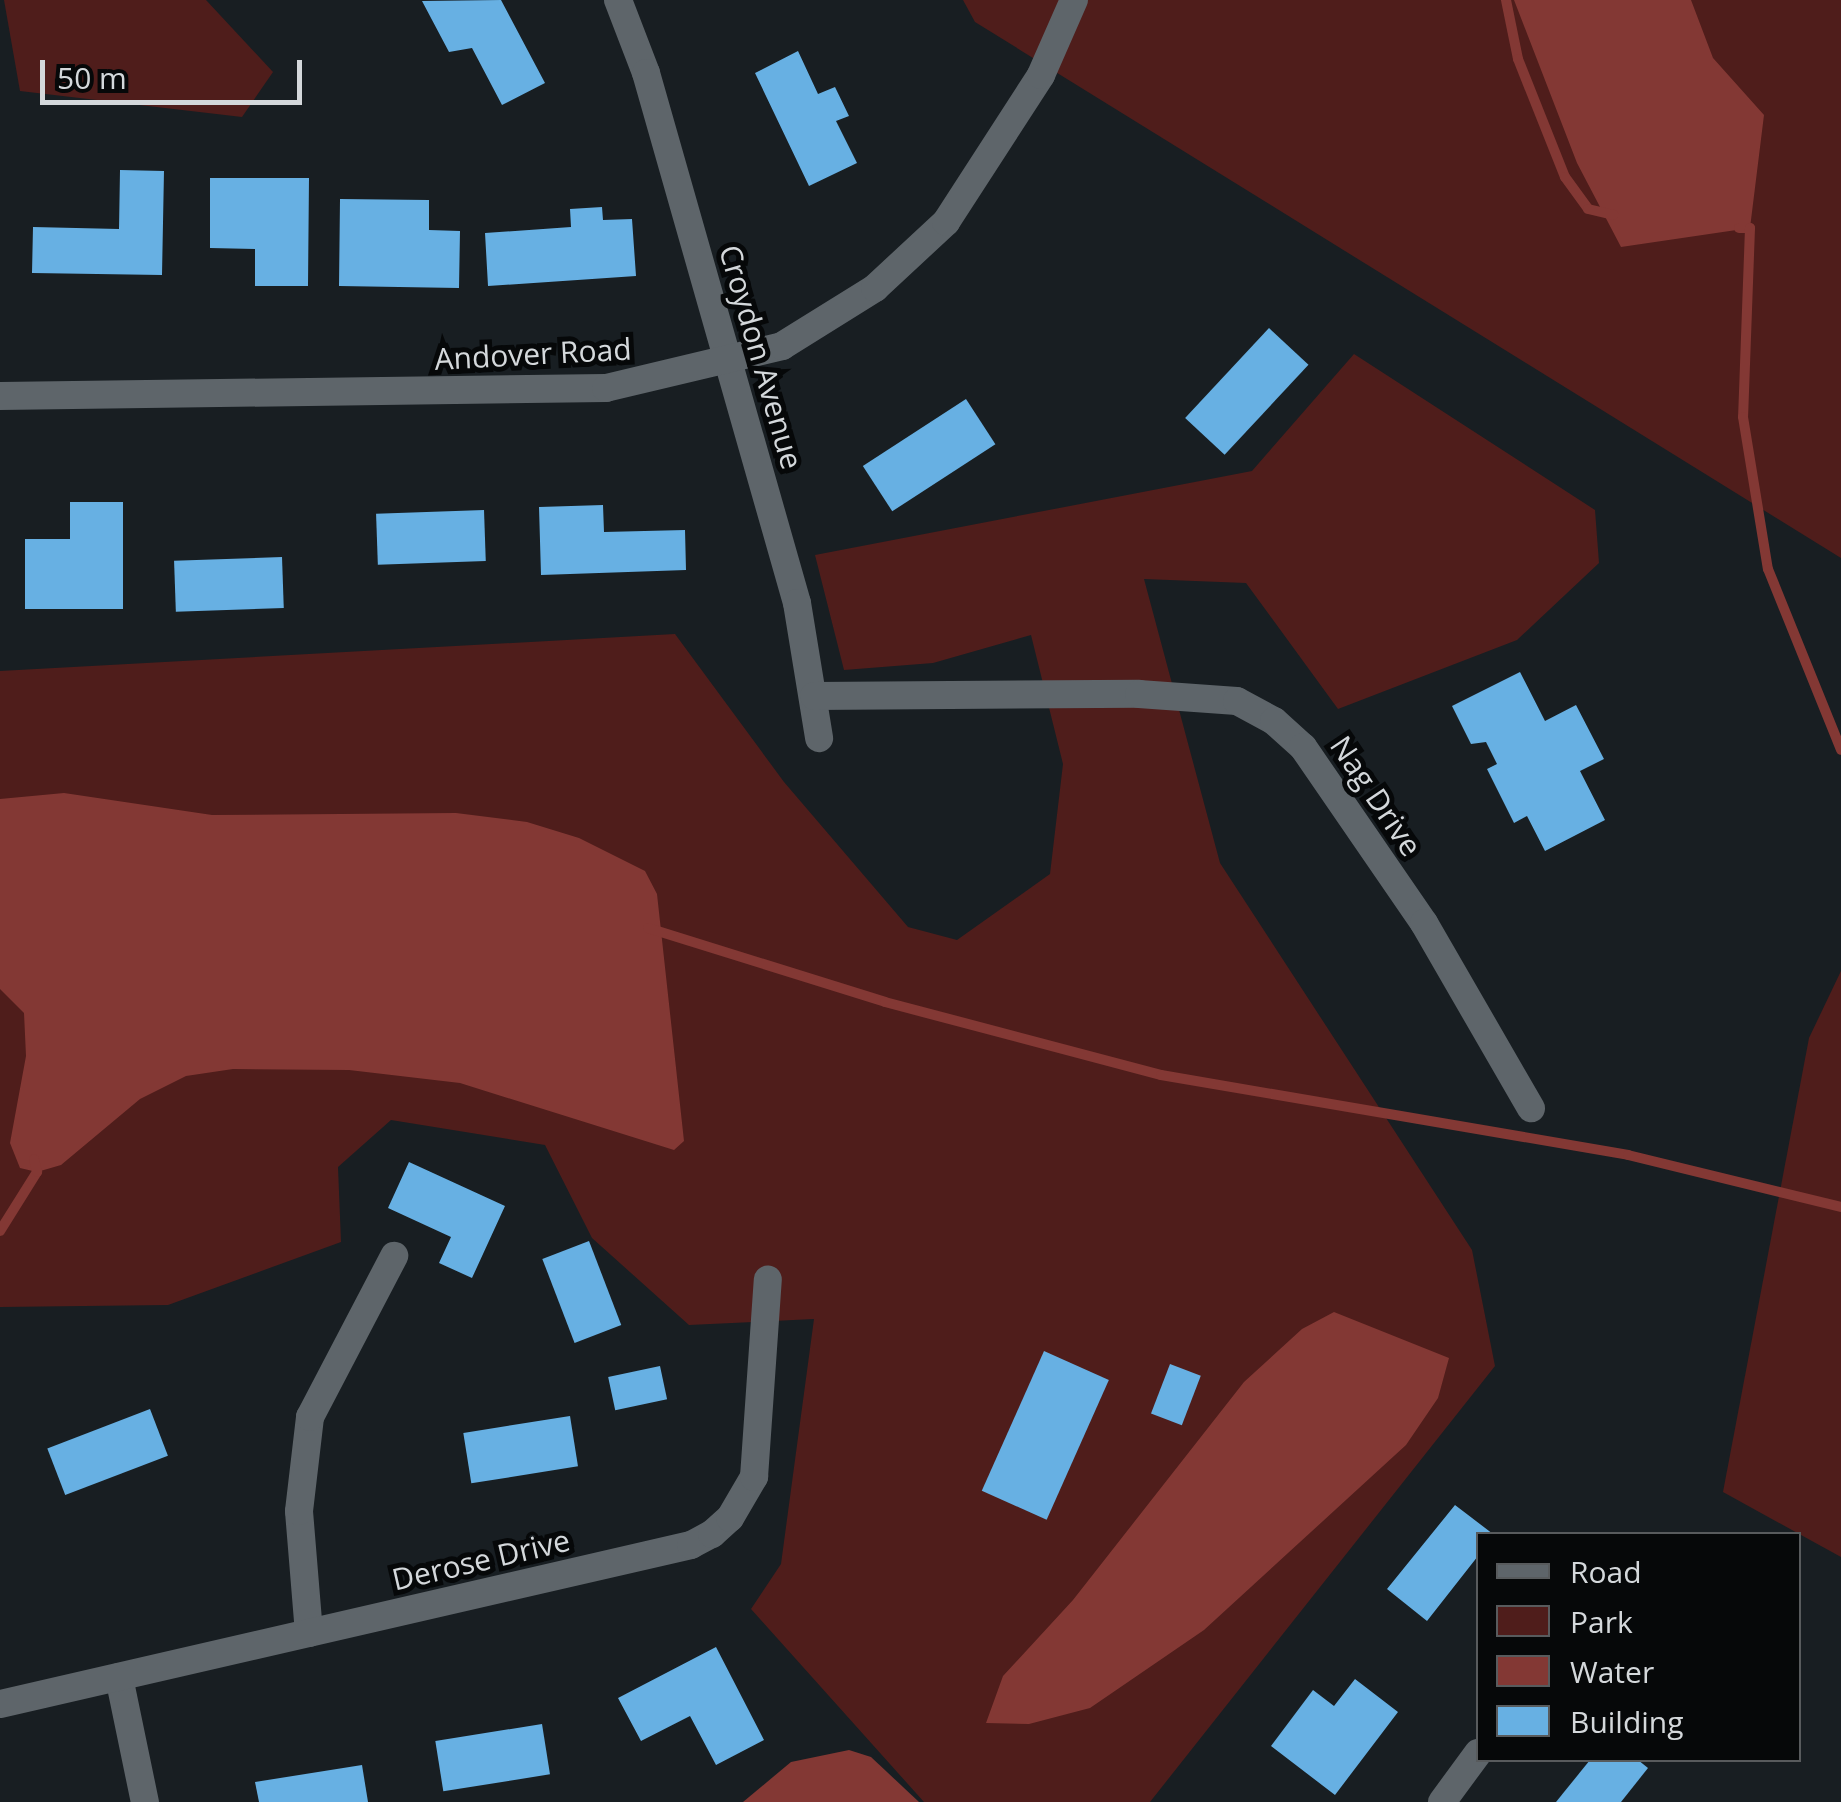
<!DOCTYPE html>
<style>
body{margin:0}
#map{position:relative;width:1841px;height:1802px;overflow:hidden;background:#181e22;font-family:"Open Sans",sans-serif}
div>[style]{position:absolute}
.green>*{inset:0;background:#4f1d1b}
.water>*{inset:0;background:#833834}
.stream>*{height:10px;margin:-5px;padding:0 5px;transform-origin:5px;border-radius:5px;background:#833834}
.building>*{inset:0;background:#67b0e3;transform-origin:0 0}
.minor>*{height:28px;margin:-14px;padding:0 14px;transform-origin:14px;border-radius:14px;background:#5e656a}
span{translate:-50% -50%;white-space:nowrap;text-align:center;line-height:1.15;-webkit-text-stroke:10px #060809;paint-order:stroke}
.street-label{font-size:30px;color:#d4d8db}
.legend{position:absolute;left:1476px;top:1532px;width:325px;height:230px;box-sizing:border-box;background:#060809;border:2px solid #585b5d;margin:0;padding:12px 18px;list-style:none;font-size:30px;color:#d4d8db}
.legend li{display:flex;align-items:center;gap:20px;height:50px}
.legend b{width:50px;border:2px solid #585b5d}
.scale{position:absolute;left:40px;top:60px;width:262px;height:45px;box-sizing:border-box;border:5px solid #d4d8db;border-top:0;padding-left:12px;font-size:30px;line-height:35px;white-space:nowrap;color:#d4d8db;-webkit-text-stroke:8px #060809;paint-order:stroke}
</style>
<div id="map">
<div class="green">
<div style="clip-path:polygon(4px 0,206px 0,273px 72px,242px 117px,20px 91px)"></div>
<div style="clip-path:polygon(963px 0,1841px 0,1841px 558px,975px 22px)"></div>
<div style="clip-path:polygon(1354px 354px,1595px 510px,1599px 563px,1517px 640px,1338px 709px,1246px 583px,1144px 579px,1220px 863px,1472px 1250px,1495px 1366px,1150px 1802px,924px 1802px,751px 1609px,781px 1564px,814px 1319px,689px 1325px,592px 1238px,545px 1145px,391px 1120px,338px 1167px,341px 1242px,168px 1305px,0 1307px,0 671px,675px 634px,784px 782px,908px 927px,957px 940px,1050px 874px,1063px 764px,1031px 635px,933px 663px,844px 670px,815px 555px,1252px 471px)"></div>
<div style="clip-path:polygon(1841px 971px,1841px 1557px,1723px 1492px,1809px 1038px)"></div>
</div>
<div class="water">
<div style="clip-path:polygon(1514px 0,1691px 0,1713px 58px,1764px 115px,1750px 228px,1621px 247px,1577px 163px)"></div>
<div style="clip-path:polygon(64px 793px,212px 815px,456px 813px,527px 822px,579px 838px,645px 871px,657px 894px,684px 1141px,674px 1150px,460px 1083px,349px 1070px,233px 1069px,186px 1076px,140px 1099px,61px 1165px,37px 1172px,20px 1168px,10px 1143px,26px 1056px,24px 1013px,0 989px,0 799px)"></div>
<div style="clip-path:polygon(1334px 1312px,1449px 1358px,1438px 1398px,1406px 1445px,1204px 1630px,1090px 1708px,1029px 1724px,986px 1723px,1003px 1676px,1073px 1600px,1244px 1382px,1302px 1329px)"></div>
<div style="clip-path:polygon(849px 1750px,871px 1757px,919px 1802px,743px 1802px,791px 1762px)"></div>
</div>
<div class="stream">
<div style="left:1506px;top:0;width:60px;rotate:78.5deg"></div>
<div style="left:1518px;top:59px;width:127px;rotate:68.3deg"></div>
<div style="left:1565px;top:177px;width:39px;rotate:54deg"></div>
<div style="left:1588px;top:209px;width:26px;rotate:13deg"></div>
<div style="left:1739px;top:228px;width:11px"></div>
<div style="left:1750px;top:228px;width:189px;rotate:92.1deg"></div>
<div style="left:1743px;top:417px;width:154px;rotate:80.7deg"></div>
<div style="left:1768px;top:569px;width:195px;rotate:68deg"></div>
<div style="left:648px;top:928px;width:248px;rotate:17.3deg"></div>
<div style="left:885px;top:1002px;width:285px;rotate:14.8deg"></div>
<div style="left:1161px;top:1075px;width:474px;rotate:9.7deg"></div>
<div style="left:1628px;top:1155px;width:219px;rotate:13.7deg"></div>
<div style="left:0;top:1231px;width:70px;rotate:-57.9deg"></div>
<div style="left:37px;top:1172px;width:13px;rotate:-103deg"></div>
</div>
<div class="building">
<div style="clip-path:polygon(501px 0,545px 83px,502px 105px,472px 48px,449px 52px,422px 1px)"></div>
<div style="clip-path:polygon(798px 51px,818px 94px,835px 87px,849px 116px,836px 121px,857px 163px,809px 186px,755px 73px)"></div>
<div style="clip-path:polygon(120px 170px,164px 171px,162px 275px,32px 273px,33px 227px,119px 229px)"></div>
<div style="clip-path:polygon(210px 178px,309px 178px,308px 286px,255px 286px,255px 249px,210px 248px)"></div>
<div style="clip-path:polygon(340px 199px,429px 200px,429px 230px,460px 231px,459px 288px,339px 286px)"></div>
<div style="clip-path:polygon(602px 207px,603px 220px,632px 219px,636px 276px,488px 286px,485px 233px,571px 227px,570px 209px)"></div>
<div style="left:1269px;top:328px;width:54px;height:123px;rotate:43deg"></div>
<div style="left:966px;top:399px;width:54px;height:123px;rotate:57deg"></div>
<div style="clip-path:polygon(70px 502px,123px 502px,123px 609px,25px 609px,25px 539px,70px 539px)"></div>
<div style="clip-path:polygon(603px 505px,604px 532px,685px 530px,686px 570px,541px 575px,539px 507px)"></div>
<div style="left:484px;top:510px;width:51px;height:108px;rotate:88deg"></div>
<div style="left:282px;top:557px;width:51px;height:108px;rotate:88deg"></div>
<div style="clip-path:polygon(1520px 672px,1545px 721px,1576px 705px,1604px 759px,1580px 771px,1605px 820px,1545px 851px,1527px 816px,1514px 823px,1487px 769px,1497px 764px,1486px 742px,1471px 744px,1452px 706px)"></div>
<div style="clip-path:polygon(409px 1162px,505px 1206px,472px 1278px,439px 1263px,451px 1237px,388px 1208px)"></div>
<div style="left:589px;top:1241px;width:90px;height:50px;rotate:69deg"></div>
<div style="left:1044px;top:1351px;width:71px;height:153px;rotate:24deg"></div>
<div style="left:1170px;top:1364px;width:33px;height:53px;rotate:21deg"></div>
<div style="left:660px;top:1366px;width:34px;height:53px;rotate:78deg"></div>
<div style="left:150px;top:1409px;width:50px;height:110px;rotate:69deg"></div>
<div style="left:570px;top:1416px;width:51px;height:108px;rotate:81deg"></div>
<div style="clip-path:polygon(1455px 1505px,1493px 1534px,1478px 1534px,1478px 1556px,1427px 1621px,1387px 1589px)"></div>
<div style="clip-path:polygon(716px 1647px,764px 1740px,716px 1765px,690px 1716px,641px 1741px,618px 1698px)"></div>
<div style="clip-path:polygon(1355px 1679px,1398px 1712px,1335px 1795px,1271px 1746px,1313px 1690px,1334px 1706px)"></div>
<div style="left:542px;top:1724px;width:51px;height:108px;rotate:81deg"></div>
<div style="clip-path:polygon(1590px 1760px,1638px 1760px,1648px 1768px,1621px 1802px,1556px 1802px)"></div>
<div style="clip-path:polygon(362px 1765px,368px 1802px,259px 1802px,255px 1782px)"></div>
</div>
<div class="minor">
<div style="left:618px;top:0;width:78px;rotate:69deg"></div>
<div style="left:646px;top:73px;width:551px;rotate:74.1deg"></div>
<div style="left:797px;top:603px;width:137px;rotate:80.7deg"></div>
<div style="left:0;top:396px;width:606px;rotate:-0.76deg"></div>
<div style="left:606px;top:388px;width:181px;rotate:-13.4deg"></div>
<div style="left:782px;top:346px;width:110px;rotate:-31.9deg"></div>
<div style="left:875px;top:288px;width:97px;rotate:-42.9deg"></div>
<div style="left:946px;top:222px;width:175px;rotate:-57.1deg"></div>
<div style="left:1041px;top:75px;width:82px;rotate:-66.3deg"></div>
<div style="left:814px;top:696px;width:325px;rotate:-0.4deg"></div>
<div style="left:1139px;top:694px;width:98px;rotate:4.1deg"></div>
<div style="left:1237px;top:701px;width:42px;rotate:28.4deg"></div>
<div style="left:1274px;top:721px;width:39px;rotate:42deg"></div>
<div style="left:1303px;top:747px;width:214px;rotate:55.5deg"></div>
<div style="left:1424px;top:923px;width:214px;rotate:60deg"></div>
<div style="left:309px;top:1633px;width:122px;rotate:-94.7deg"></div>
<div style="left:299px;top:1511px;width:95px;rotate:-83.3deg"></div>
<div style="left:310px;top:1417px;width:182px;rotate:-62.4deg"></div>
<div style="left:119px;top:1677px;width:128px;rotate:78.3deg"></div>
<div style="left:0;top:1704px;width:709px;rotate:-12.96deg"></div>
<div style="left:691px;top:1545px;width:24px;rotate:-28deg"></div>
<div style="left:712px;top:1534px;width:24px;rotate:-42deg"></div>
<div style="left:730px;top:1518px;width:48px;rotate:-59.7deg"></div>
<div style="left:754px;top:1477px;width:198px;rotate:-86deg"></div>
<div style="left:1442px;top:1802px;width:61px;rotate:-53.7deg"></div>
</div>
<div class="street-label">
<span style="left:533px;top:354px;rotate:-3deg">Andover Road</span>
<span style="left:761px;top:357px;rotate:74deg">Croydon Avenue</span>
<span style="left:1376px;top:796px;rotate:56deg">Nag Drive</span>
<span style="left:481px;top:1560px;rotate:-13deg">Derose Drive</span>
</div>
<ul class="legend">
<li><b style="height:12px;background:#5e656a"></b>Road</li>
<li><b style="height:28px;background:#4f1d1b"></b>Park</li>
<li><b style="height:28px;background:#833834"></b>Water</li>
<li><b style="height:28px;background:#67b0e3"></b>Building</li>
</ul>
<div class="scale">50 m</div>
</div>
